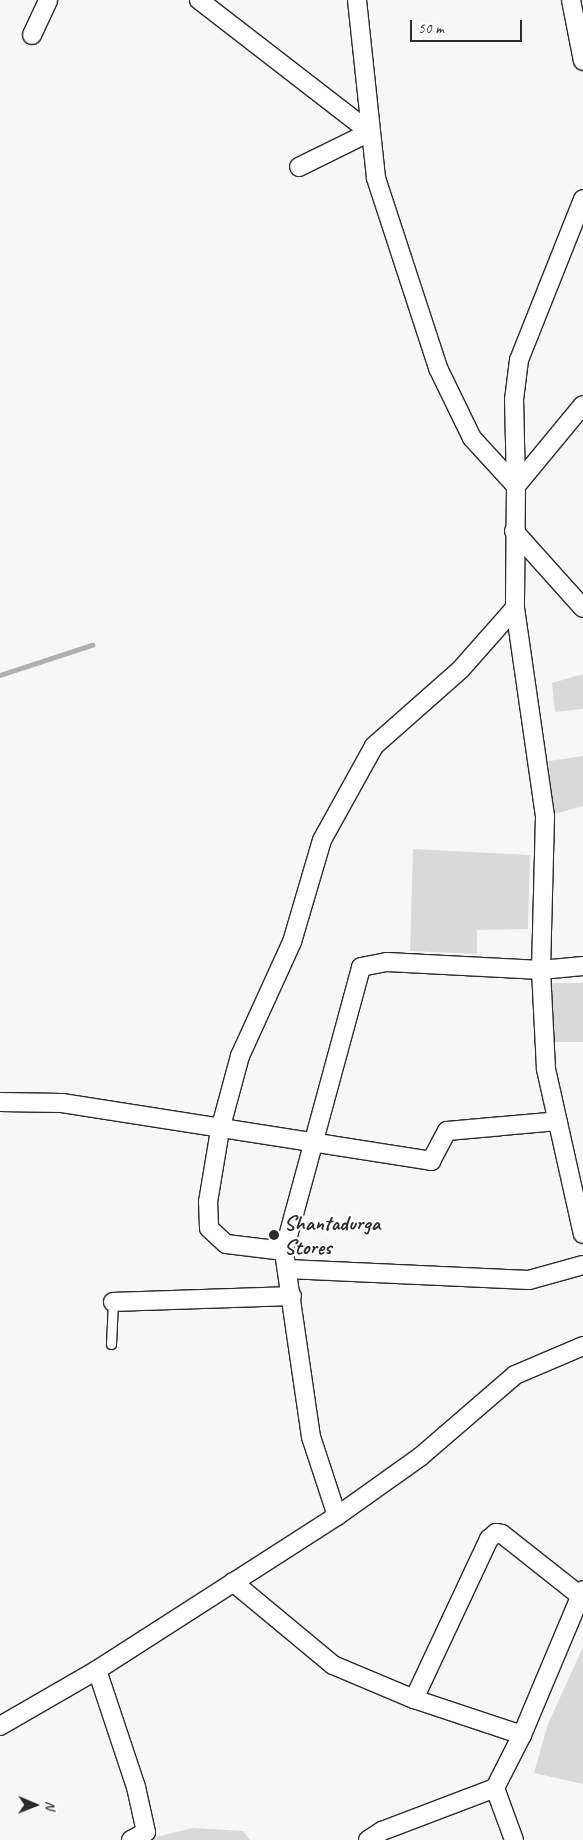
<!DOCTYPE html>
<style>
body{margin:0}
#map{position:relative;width:583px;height:1840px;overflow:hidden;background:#f7f7f7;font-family:Caveat,sans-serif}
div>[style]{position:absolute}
.green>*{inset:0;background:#d9d9d9;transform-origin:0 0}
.stream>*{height:4.5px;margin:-2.25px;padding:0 2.25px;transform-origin:2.25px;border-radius:2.25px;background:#b0b0b0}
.roads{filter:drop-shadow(1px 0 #2b2b2b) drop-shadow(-1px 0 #2b2b2b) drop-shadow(0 1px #2b2b2b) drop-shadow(0 -1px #2b2b2b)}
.lane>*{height:9px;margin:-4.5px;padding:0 4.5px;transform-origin:4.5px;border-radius:4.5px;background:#fff}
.street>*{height:18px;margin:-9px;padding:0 9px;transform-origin:9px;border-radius:9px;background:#fff}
.dots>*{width:14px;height:14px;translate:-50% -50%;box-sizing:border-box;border:2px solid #fff;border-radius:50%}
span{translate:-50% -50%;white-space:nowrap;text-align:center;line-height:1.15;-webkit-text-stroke:4.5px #fff;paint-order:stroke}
.poi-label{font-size:21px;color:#2b2b2b;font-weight:700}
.left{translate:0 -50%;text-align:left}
.north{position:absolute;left:10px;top:1780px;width:50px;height:50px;-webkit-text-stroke:4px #fff;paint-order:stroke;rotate:91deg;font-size:14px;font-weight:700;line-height:20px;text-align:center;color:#2b2b2b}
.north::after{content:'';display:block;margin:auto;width:18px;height:22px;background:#2b2b2b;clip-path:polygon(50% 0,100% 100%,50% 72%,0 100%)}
.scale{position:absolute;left:410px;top:20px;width:112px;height:22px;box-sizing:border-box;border:2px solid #2b2b2b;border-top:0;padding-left:6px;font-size:15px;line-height:18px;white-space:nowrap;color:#2b2b2b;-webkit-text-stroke:4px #fff;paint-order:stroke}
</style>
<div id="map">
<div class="green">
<div style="clip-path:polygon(583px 674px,583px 709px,555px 712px,552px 683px)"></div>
<div style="clip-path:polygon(583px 756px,583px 806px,551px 815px,549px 761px)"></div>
<div style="clip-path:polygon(413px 849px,530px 855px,528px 929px,477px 930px,477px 954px,410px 951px)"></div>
<div style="left:583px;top:983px;width:59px;height:32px;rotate:90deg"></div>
<div style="clip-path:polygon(583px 1647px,583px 1784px,534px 1773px,548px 1724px)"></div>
<div style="clip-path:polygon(193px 1828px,243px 1831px,250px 1840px,143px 1840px)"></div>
</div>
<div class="stream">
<div style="left:0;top:675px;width:97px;rotate:-18.1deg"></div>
</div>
<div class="roads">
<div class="lane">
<div style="left:111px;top:1344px;width:42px;rotate:-87.3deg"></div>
</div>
<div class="street">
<div style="left:199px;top:0;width:216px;rotate:37.7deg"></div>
<div style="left:370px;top:132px;width:79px;rotate:153.8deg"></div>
<div style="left:357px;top:0;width:179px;rotate:83.9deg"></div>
<div style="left:376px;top:178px;width:200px;rotate:71.9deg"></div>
<div style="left:438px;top:368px;width:78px;rotate:64.1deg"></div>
<div style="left:472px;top:438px;width:65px;rotate:47.5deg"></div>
<div style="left:516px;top:486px;width:122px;rotate:90.5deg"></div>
<div style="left:515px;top:608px;width:211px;rotate:81.8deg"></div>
<div style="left:545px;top:817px;width:153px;rotate:91.5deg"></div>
<div style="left:541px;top:970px;width:99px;rotate:87.1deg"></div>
<div style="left:546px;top:1069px;width:169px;rotate:77.4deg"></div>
<div style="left:571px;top:0;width:62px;rotate:78.9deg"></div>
<div style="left:32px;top:35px;width:38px;rotate:-65deg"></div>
<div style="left:516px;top:486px;width:86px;rotate:-91.3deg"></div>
<div style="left:514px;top:400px;width:40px;rotate:-82.9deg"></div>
<div style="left:519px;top:360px;width:173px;rotate:-68.3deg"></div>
<div style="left:516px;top:486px;width:105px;rotate:-50.4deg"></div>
<div style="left:514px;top:531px;width:103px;rotate:48.1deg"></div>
<div style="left:0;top:1102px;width:62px;rotate:0.9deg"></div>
<div style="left:62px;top:1103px;width:374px;rotate:8.9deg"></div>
<div style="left:431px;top:1161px;width:34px;rotate:-62deg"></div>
<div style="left:447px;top:1131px;width:111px;rotate:-5.1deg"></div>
<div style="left:284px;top:1251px;width:58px;rotate:-173.1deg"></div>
<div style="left:226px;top:1244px;width:23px;rotate:-137deg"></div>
<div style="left:209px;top:1228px;width:26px;rotate:-92deg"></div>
<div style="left:208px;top:1202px;width:73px;rotate:-80.5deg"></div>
<div style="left:220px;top:1130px;width:77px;rotate:-74.9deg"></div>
<div style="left:240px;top:1056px;width:125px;rotate:-65.5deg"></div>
<div style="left:292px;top:942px;width:106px;rotate:-73.6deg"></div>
<div style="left:322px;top:840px;width:107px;rotate:-61deg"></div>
<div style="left:374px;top:746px;width:116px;rotate:-41.5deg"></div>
<div style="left:461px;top:669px;width:81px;rotate:-48.5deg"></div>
<div style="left:287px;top:1269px;width:242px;rotate:2.6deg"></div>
<div style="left:529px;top:1280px;width:56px;rotate:-15.5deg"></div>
<div style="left:113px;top:1302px;width:179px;rotate:-1.9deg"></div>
<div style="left:337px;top:1516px;width:83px;rotate:-108.2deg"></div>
<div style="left:311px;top:1437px;width:188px;rotate:-98.3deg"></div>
<div style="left:284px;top:1251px;width:294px;rotate:-74.8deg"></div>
<div style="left:361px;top:967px;width:26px;rotate:-11deg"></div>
<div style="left:387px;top:962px;width:154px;rotate:3deg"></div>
<div style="left:541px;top:970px;width:42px;rotate:-5.4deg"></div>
<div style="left:233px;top:1582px;width:130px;rotate:39.7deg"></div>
<div style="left:333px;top:1665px;width:88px;rotate:22.8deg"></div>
<div style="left:414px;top:1699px;width:114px;rotate:18.4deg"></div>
<div style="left:97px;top:1670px;width:123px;rotate:71.6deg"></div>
<div style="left:136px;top:1787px;width:46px;rotate:77.5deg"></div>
<div style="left:146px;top:1832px;width:17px;rotate:152deg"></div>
<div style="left:414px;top:1699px;width:177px;rotate:-64.9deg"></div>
<div style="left:489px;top:1539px;width:9px;rotate:-41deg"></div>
<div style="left:496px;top:1533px;width:6px;rotate:9deg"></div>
<div style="left:502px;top:1534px;width:103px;rotate:38.3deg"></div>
<div style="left:0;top:1726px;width:112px;rotate:-30deg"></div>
<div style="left:97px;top:1670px;width:285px;rotate:-32.7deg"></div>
<div style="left:337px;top:1516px;width:102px;rotate:-35.4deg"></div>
<div style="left:420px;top:1457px;width:125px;rotate:-40.8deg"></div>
<div style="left:515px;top:1375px;width:74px;rotate:-23.1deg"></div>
<div style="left:368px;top:1840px;width:17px;rotate:-33deg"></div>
<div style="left:382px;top:1831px;width:121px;rotate:-20.8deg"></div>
<div style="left:514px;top:1840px;width:55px;rotate:-110.1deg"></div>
<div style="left:495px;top:1788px;width:59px;rotate:-63deg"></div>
<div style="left:522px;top:1735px;width:157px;rotate:-67.2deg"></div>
</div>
</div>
<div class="dots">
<div style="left:274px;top:1235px;background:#2b2b2b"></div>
</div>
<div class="poi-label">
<span class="left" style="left:284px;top:1235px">Shantadurga<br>Stores</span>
</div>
<div class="north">N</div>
<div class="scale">50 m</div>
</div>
